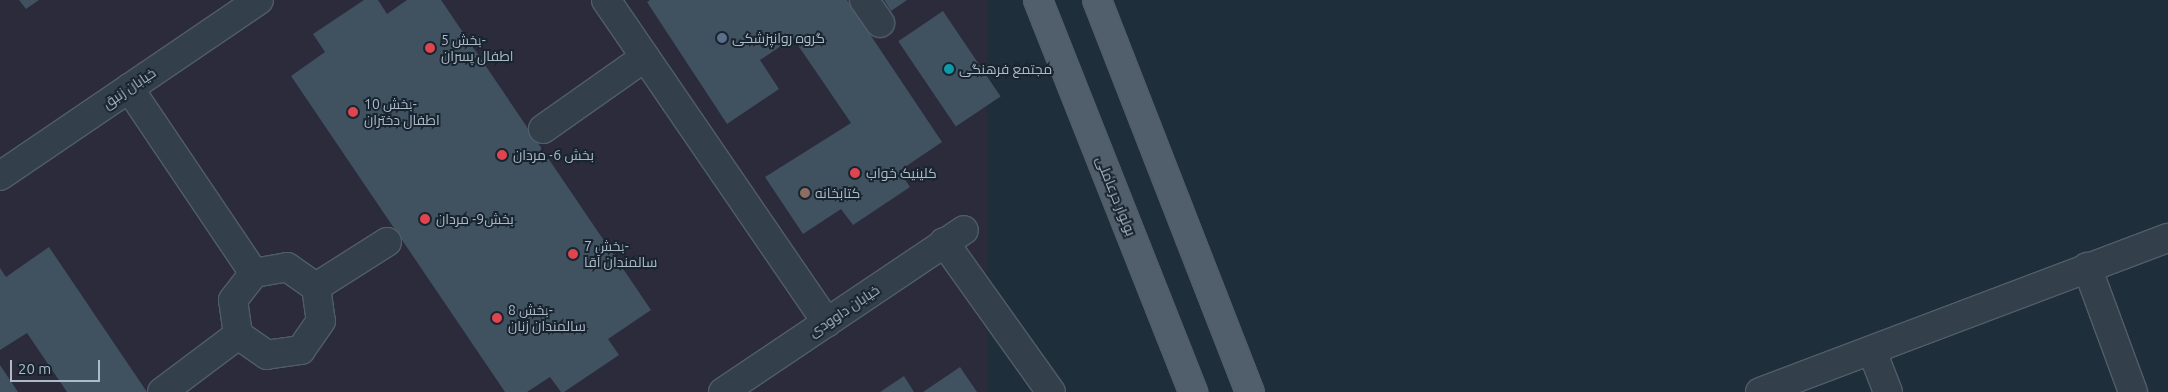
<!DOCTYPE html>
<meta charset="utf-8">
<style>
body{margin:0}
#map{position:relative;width:2168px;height:392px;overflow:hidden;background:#1f2e3b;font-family:Ubuntu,Cairo,sans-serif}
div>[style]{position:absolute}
.medical>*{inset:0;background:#2c2b3b;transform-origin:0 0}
.building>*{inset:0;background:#405160;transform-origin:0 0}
.roads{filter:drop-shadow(1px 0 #505d69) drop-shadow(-1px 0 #505d69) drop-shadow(0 1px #505d69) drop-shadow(0 -1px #505d69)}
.minor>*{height:28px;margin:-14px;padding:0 14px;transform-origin:14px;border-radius:14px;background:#333f4b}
.major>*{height:28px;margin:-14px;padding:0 14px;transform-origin:14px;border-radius:14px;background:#505f6b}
.dots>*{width:14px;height:14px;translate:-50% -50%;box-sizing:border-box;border:2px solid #18242f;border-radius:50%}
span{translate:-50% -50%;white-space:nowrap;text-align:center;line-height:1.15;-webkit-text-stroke:4px #18242f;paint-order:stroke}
.poi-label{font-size:14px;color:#adbac7}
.left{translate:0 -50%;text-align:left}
.street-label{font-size:14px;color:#adbac7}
.scale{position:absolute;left:10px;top:360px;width:90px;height:22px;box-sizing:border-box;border:2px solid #adbac7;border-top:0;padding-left:6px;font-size:15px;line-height:18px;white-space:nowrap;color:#adbac7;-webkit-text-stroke:4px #18242f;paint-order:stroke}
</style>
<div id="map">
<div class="medical">
<div style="left:0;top:0;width:987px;height:392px"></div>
</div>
<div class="building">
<div style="clip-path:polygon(19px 0,39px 0,26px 9px)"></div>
<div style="clip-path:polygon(364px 0,378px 0,387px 14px,407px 0,441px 0,651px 310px,608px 339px,619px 355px,564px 392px,561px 392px,550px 377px,527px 392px,505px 392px,291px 76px,325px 52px,313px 34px)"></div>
<div style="clip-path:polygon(650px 0,847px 0,942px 142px,899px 171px,910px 187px,853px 225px,841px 209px,803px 234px,765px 177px,851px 123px,793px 38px,760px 60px,779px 89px,727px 124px,647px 2px)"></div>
<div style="clip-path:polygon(884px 0,907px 0,891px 11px)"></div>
<div style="left:943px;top:11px;width:103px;height:54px;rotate:56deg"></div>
<div style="clip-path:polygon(49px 247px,147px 392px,67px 392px,27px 333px,0 350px,0 268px,6px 277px)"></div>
<div style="clip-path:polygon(0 365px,18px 392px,0 392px)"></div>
<div style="clip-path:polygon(960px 367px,977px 392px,923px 392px)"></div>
<div style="clip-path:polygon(904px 376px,914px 392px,880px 392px)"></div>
</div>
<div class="roads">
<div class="minor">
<div style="left:606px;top:0;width:391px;rotate:55.6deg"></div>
<div style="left:864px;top:0;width:28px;rotate:55deg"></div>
<div style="left:129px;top:88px;width:223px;rotate:56deg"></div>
<div style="left:543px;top:129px;width:125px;rotate:-35.2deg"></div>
<div style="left:0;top:176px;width:313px;rotate:-34.2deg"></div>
<div style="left:944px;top:242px;width:184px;rotate:54.5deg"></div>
<div style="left:287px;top:267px;width:35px;rotate:35deg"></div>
<div style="left:316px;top:287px;width:34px;rotate:82deg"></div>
<div style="left:321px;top:321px;width:35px;rotate:125deg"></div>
<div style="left:301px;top:350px;width:34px;rotate:172deg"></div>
<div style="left:267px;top:355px;width:35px;rotate:-145deg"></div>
<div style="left:238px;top:335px;width:35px;rotate:-98deg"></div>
<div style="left:233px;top:300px;width:34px;rotate:-52deg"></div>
<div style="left:254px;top:273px;width:34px;rotate:-10deg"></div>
<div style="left:2087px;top:267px;width:133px;rotate:69.8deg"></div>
<div style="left:316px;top:287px;width:84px;rotate:-32.4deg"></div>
<div style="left:1872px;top:351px;width:44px;rotate:68.7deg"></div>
<div style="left:162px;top:392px;width:95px;rotate:-36.9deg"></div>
<div style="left:723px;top:392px;width:290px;rotate:-33.9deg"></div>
<div style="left:1760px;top:392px;width:436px;rotate:-20.7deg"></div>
</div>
<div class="major">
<div style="left:1038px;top:0;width:422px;rotate:68.4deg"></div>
<div style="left:1097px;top:0;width:421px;rotate:68.7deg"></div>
</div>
</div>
<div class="dots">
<div style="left:722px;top:38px;background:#5c6f8a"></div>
<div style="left:430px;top:48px;background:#e0444e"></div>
<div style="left:949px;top:69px;background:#0f9aa8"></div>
<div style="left:353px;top:112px;background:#e0444e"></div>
<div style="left:502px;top:155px;background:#e0444e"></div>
<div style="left:855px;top:173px;background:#e0444e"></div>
<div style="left:805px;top:193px;background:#8d6e63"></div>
<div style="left:425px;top:219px;background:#e0444e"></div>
<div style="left:573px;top:254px;background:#e0444e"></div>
<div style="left:497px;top:318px;background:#e0444e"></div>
</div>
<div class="poi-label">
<span class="left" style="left:732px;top:38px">گروه روانپزشکی</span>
<span class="left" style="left:441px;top:48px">بخش 5-<br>اطفال پسران</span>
<span class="left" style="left:959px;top:69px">مجتمع فرهنگی</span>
<span class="left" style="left:364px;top:112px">بخش 10-<br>اطفال دختران</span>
<span class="left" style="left:513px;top:155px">بخش 6- مردان</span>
<span class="left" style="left:866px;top:173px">کلینیک خواب</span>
<span class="left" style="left:815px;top:193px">کتابخانه</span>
<span class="left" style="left:436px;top:219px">بخش9- مردان</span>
<span class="left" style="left:584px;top:254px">بخش 7-<br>سالمندان آقا</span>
<span class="left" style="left:508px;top:318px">بخش 8-<br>سالمندان زنان</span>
</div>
<div class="street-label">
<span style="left:129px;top:88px;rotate:-34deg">خیابان زنبق</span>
<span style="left:1116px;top:196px;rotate:68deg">بولوار حرعاملی</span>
<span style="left:844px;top:311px;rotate:-34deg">خیابان داوودی</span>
</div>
<div class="scale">20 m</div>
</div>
